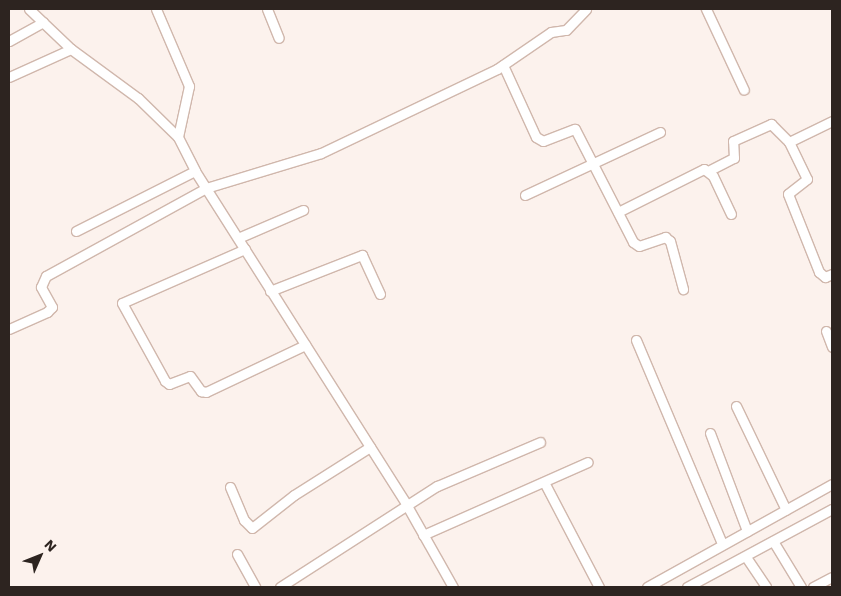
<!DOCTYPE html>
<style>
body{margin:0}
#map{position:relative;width:841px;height:596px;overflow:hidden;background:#fcf2ed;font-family:"Work Sans",sans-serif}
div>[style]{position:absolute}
.roads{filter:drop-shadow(1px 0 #d0b7ac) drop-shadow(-1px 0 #d0b7ac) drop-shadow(0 1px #d0b7ac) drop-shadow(0 -1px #d0b7ac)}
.street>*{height:9px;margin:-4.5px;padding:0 4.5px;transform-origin:4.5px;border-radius:4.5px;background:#fff}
span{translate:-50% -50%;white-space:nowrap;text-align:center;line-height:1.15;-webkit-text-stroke:4.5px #fcf2ed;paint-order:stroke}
.frame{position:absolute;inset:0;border:10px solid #2d2420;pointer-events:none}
.north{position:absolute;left:15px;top:531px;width:50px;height:50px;-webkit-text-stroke:4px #fcf2ed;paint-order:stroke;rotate:46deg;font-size:14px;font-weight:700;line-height:20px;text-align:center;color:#2d2420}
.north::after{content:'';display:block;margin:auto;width:18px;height:22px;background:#2d2420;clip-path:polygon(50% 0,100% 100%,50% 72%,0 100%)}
</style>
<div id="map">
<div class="roads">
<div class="street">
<div style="left:29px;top:9px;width:58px;rotate:43.6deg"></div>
<div style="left:71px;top:49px;width:83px;rotate:36.2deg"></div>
<div style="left:138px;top:98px;width:56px;rotate:44.3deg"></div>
<div style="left:178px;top:137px;width:38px;rotate:63deg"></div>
<div style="left:195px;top:171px;width:394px;rotate:57.6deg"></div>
<div style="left:406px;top:504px;width:95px;rotate:60.5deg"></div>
<div style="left:156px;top:9px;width:84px;rotate:66.8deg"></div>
<div style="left:189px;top:86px;width:52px;rotate:102.2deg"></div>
<div style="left:267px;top:9px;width:31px;rotate:68deg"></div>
<div style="left:706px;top:9px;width:89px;rotate:64.9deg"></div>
<div style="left:9px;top:41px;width:39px;rotate:-29deg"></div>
<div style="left:503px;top:65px;width:79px;rotate:65.4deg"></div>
<div style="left:536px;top:137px;width:8px;rotate:30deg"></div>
<div style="left:543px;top:141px;width:34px;rotate:-21deg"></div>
<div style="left:575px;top:129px;width:127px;rotate:62.8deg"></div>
<div style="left:633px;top:242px;width:7px;rotate:34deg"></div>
<div style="left:639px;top:246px;width:28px;rotate:-19deg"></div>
<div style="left:665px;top:237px;width:6px;rotate:39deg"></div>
<div style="left:670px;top:241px;width:50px;rotate:74.8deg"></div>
<div style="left:9px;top:77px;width:68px;rotate:-24.3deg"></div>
<div style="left:789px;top:142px;width:41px;rotate:64.1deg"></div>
<div style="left:807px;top:179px;width:24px;rotate:142deg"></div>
<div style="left:788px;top:194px;width:84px;rotate:68.3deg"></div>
<div style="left:819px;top:272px;width:8px;rotate:40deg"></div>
<div style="left:825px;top:277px;width:8px;rotate:-23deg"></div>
<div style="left:708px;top:171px;width:29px;rotate:-27deg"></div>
<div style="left:734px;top:158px;width:17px;rotate:-93deg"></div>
<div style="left:733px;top:141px;width:42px;rotate:-24.1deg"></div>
<div style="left:771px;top:124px;width:25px;rotate:45deg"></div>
<div style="left:789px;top:142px;width:48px;rotate:-26deg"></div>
<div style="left:525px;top:195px;width:149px;rotate:-25deg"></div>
<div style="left:618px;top:212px;width:96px;rotate:-26.6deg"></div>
<div style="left:704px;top:169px;width:11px;rotate:38deg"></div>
<div style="left:713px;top:176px;width:42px;rotate:64.7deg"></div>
<div style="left:76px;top:231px;width:133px;rotate:-26.8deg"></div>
<div style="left:238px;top:238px;width:71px;rotate:-23.3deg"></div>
<div style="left:245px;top:249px;width:134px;rotate:156.3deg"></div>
<div style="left:122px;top:303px;width:89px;rotate:61.1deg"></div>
<div style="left:165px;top:381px;width:5px;rotate:37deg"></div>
<div style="left:169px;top:384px;width:22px;rotate:-21deg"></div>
<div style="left:190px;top:376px;width:19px;rotate:54deg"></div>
<div style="left:201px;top:391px;width:5px;rotate:11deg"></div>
<div style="left:206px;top:392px;width:110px;rotate:-25.4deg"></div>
<div style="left:270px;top:291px;width:99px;rotate:-21.4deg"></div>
<div style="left:362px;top:255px;width:43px;rotate:65.2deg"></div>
<div style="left:9px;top:329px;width:42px;rotate:-24.1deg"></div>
<div style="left:47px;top:312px;width:7px;rotate:-45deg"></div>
<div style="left:52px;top:307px;width:23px;rotate:-119deg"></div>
<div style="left:41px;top:287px;width:12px;rotate:-66deg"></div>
<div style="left:46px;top:276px;width:183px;rotate:-28.8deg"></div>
<div style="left:206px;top:188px;width:120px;rotate:-16.9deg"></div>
<div style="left:321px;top:153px;width:195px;rotate:-25.5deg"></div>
<div style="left:497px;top:69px;width:65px;rotate:-34.4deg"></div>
<div style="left:551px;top:32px;width:15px;rotate:-8deg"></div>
<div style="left:566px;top:30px;width:29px;rotate:-46deg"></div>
<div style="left:826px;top:331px;width:17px;rotate:69deg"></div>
<div style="left:636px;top:340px;width:221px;rotate:67.1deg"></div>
<div style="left:736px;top:406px;width:115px;rotate:64.3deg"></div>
<div style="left:710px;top:433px;width:105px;rotate:69.3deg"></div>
<div style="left:544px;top:482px;width:119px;rotate:62.4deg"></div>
<div style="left:230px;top:487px;width:36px;rotate:67deg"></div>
<div style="left:244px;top:520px;width:11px;rotate:45deg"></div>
<div style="left:252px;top:528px;width:53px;rotate:-38.2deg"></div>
<div style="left:294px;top:495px;width:90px;rotate:-32.3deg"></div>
<div style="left:423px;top:535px;width:180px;rotate:-23.9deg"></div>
<div style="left:773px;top:541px;width:54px;rotate:58.7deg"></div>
<div style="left:237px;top:554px;width:38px;rotate:61deg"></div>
<div style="left:746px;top:557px;width:36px;rotate:56deg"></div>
<div style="left:280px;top:587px;width:187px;rotate:-32.8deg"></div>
<div style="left:437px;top:486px;width:112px;rotate:-23.1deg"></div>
<div style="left:647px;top:587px;width:212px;rotate:-29.1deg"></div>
<div style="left:687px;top:587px;width:165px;rotate:-28.3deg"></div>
<div style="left:813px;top:587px;width:21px;rotate:-28deg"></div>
</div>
</div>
<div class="frame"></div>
<div class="north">N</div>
</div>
